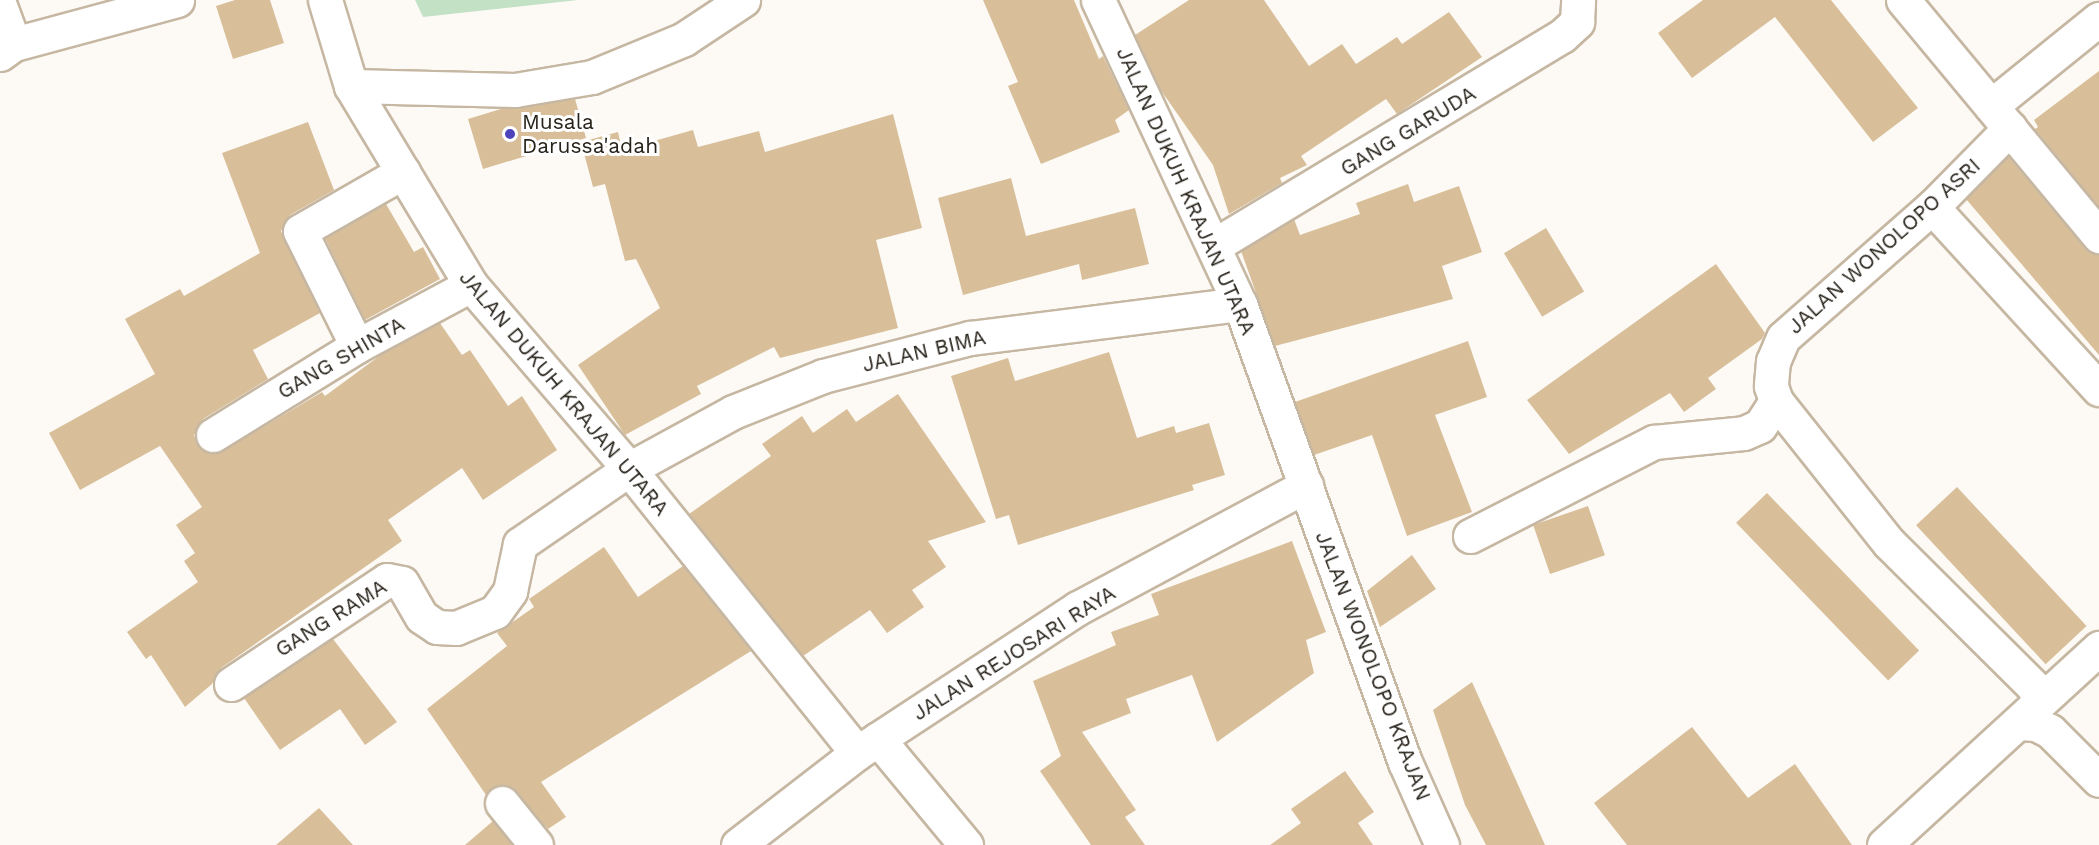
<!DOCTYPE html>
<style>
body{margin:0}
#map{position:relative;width:2099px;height:845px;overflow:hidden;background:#fdfaf6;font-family:"Work Sans",sans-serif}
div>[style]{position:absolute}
.green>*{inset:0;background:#c3e1c5}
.building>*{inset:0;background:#d8bf9a;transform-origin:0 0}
.roads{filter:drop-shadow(2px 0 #c6b7a2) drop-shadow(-2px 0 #c6b7a2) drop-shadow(0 2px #c6b7a2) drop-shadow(0 -2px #c6b7a2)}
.street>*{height:33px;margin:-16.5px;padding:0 16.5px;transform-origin:16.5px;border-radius:16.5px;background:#fff}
.dots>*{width:16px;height:16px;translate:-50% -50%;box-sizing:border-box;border:3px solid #fff;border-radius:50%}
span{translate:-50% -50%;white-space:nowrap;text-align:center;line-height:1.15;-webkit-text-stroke:6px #fff;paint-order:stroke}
.poi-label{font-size:21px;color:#27221a}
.left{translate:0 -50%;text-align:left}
.street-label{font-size:21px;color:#27221a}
</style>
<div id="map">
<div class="green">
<div style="clip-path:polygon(415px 0,578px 0,423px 17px)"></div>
</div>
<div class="building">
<div style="clip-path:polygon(235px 0,270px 0,284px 43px,233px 59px,216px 6px)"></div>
<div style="clip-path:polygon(983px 0,1074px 0,1099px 59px,1103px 56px,1129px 110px,1115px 120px,1120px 132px,1041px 164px,1008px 86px,1018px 82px)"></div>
<div style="clip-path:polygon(1189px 0,1264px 0,1309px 66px,1342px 44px,1356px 64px,1397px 37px,1402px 44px,1449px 12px,1482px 57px,1397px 114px,1386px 99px,1301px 156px,1307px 165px,1280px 178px,1282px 183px,1229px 214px,1213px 165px,1160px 89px,1135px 35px)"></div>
<div style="clip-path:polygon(1703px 0,1831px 0,1918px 108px,1873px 142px,1775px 17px,1692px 78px,1658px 33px)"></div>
<div style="clip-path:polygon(2099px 71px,2099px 207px,2035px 129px,2038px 127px,2034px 120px)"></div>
<div style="clip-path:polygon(575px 99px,586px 138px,483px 169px,468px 119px,504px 108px)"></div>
<div style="clip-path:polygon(893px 114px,922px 228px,876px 240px,898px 328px,780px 358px,774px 347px,697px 386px,701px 394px,625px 435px,578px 365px,660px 308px,636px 259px,625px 261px,605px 184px,593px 187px,581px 142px,618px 132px,622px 150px,693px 130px,698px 147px,759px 131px,765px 152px)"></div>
<div style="clip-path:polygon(308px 122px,334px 190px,290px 215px,281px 231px,320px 313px,253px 350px,268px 379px,203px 419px,194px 435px,197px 445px,213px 454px,223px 451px,322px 392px,325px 396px,382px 354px,440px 323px,462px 355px,470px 350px,508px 406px,522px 396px,557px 450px,483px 500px,462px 468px,388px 520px,402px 541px,221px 668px,212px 684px,185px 707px,151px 655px,146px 659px,127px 632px,198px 582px,184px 561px,195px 553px,176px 525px,202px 507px,160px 446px,80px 490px,49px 433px,155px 374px,125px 319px,180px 289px,184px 296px,260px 253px,222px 153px)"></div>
<div style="clip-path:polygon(2008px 156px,2085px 248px,2099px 254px,2099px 355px,1966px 199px)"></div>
<div style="clip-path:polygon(1011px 178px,1026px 236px,1135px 208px,1149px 264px,1082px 280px,1079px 264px,963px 295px,938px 198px)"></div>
<div style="clip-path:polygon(1408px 184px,1414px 202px,1459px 186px,1482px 252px,1442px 266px,1453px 299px,1275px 346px,1241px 251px,1294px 219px,1300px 235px,1360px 214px,1356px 203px)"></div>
<div style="clip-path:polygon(386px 204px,414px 252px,423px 247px,440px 279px,365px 320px,325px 238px)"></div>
<div style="left:1546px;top:228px;width:74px;height:49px;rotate:59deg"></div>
<div style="clip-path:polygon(1716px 264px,1765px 333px,1762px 339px,1708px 378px,1716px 389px,1684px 412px,1670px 393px,1569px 454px,1527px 400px)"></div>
<div style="clip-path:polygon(1468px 341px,1487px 397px,1435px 415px,1472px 512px,1407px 536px,1372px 435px,1314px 455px,1295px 402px)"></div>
<div style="clip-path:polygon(1109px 352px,1137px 438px,1174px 426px,1176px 433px,1209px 423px,1225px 475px,1192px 485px,1194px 490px,1018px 545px,1009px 515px,996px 519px,951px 376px,1008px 358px,1015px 381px)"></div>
<div style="clip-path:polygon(898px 394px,986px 522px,928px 541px,946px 567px,912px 590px,924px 607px,887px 633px,870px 610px,803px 656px,689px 514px,771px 456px,762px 444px,802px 416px,813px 433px,847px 409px,856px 422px)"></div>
<div style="left:1957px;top:487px;width:190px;height:56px;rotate:47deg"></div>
<div style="left:1767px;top:493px;width:219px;height:43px;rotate:46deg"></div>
<div style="left:1588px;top:506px;width:52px;height:58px;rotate:71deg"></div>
<div style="clip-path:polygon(1292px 541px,1326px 632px,1306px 640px,1314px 673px,1217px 742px,1192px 675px,1126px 699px,1131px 713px,1082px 732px,1136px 810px,1125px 817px,1145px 845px,1091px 845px,1040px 771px,1061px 756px,1033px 681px,1116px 645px,1111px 632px,1159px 615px,1151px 594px)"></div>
<div style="clip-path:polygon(604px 547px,638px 597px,683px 566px,751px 651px,541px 782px,566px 817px,548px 829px,509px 786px,499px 785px,486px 795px,427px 709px,507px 646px,497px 633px,534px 607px,529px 599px)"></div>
<div style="clip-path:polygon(1412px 555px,1436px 589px,1380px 627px,1367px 591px)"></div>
<div style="clip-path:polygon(333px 639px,397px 722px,365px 745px,340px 709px,280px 750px,244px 698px)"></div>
<div style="clip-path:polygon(1472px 682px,1545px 845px,1486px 845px,1465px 805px,1433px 710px)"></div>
<div style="clip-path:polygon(1692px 727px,1748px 798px,1795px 764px,1852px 845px,1627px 845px,1594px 803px)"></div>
<div style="clip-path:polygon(1345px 771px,1374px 812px,1358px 823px,1373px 845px,1270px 845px,1301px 823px,1291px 809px)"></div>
<div style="clip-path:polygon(319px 808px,353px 845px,276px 845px)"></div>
<div style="clip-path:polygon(493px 821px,512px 845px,465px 845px)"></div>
</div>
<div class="roads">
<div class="street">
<div style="left:325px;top:0;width:90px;rotate:73.2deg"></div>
<div style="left:351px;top:86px;width:232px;rotate:58.9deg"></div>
<div style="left:471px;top:285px;width:243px;rotate:49.3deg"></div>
<div style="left:629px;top:469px;width:364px;rotate:51.2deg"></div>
<div style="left:1098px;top:0;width:336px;rotate:65deg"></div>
<div style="left:1240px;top:304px;width:487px;rotate:70.2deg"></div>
<div style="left:1405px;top:762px;width:91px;rotate:66deg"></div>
<div style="left:1903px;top:0;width:307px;rotate:50.3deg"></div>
<div style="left:0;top:6px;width:40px;rotate:69.8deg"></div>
<div style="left:0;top:54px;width:17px;rotate:-36deg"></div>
<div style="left:14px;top:44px;width:169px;rotate:-15.1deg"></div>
<div style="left:351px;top:86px;width:164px;rotate:1.4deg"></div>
<div style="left:515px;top:90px;width:78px;rotate:-9.6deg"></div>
<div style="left:592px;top:77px;width:100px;rotate:-22.4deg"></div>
<div style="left:684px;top:39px;width:71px;rotate:-33.5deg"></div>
<div style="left:1991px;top:106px;width:139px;rotate:-38.9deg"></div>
<div style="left:2010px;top:128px;width:111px;rotate:134.6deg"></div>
<div style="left:1932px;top:207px;width:198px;rotate:138.7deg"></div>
<div style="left:1783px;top:338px;width:25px;rotate:113deg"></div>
<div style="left:1773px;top:361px;width:25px;rotate:95deg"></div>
<div style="left:1771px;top:386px;width:16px;rotate:72deg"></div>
<div style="left:1776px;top:401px;width:181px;rotate:51.5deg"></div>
<div style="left:1889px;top:543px;width:206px;rotate:44.8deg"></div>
<div style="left:2035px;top:688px;width:14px;rotate:78deg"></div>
<div style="left:1932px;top:207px;width:247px;rotate:47.5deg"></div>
<div style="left:1215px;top:245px;width:405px;rotate:-31.1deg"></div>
<div style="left:1562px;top:36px;width:21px;rotate:-43deg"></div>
<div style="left:1577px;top:22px;width:22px;rotate:-87deg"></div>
<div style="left:357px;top:346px;width:128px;rotate:-116.4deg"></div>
<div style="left:300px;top:231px;width:119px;rotate:-29.8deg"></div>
<div style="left:213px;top:435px;width:169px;rotate:-31.7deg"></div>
<div style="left:357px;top:346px;width:129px;rotate:-28.2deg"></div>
<div style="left:1470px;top:536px;width:207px;rotate:-27.1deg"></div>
<div style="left:1654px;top:442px;width:90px;rotate:-5.7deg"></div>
<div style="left:1744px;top:433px;width:17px;rotate:-24deg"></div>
<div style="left:1760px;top:426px;width:30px;rotate:-57deg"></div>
<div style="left:231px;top:684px;width:187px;rotate:-33.7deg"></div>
<div style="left:387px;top:580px;width:15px;rotate:11deg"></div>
<div style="left:402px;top:583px;width:39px;rotate:60deg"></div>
<div style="left:422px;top:617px;width:18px;rotate:34deg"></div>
<div style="left:437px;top:627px;width:19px;rotate:3deg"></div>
<div style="left:456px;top:628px;width:42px;rotate:-22.3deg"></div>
<div style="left:495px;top:612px;width:26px;rotate:-54deg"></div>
<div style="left:510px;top:591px;width:48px;rotate:-78deg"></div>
<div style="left:520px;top:544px;width:132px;rotate:-34.5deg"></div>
<div style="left:629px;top:469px;width:119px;rotate:-28.7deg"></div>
<div style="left:733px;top:412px;width:97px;rotate:-21.8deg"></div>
<div style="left:823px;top:376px;width:152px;rotate:-14.5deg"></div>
<div style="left:970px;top:338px;width:272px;rotate:-7.2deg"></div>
<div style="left:2018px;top:723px;width:18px;rotate:3deg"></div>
<div style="left:2036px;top:724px;width:16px;rotate:27deg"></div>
<div style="left:2050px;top:731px;width:69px;rotate:45deg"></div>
<div style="left:878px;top:739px;width:138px;rotate:50.3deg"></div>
<div style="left:502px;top:803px;width:54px;rotate:51deg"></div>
<div style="left:738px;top:845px;width:150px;rotate:-37.7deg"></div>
<div style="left:857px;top:753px;width:264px;rotate:-33.3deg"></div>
<div style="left:1078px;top:608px;width:259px;rotate:-28.2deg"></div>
<div style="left:1884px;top:845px;width:292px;rotate:-42.5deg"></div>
</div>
</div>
<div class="dots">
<div style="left:510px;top:134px;background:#4d44bb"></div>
</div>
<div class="poi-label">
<span class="left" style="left:522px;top:134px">Musala<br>Darussa'adah</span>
</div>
<div class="street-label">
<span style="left:1408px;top:131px;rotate:-31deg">GANG GARUDA</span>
<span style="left:1186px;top:191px;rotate:66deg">JALAN DUKUH KRAJAN UTARA</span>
<span style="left:1884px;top:246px;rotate:-42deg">JALAN WONOLOPO ASRI</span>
<span style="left:924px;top:351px;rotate:-13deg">JALAN BIMA</span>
<span style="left:341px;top:358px;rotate:-30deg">GANG SHINTA</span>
<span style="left:564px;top:393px;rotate:50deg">JALAN DUKUH KRAJAN UTARA</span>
<span style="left:331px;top:618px;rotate:-32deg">GANG RAMA</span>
<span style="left:1014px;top:653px;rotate:-32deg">JALAN REJOSARI RAYA</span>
<span style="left:1373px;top:666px;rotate:69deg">JALAN WONOLOPO KRAJAN</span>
</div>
</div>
